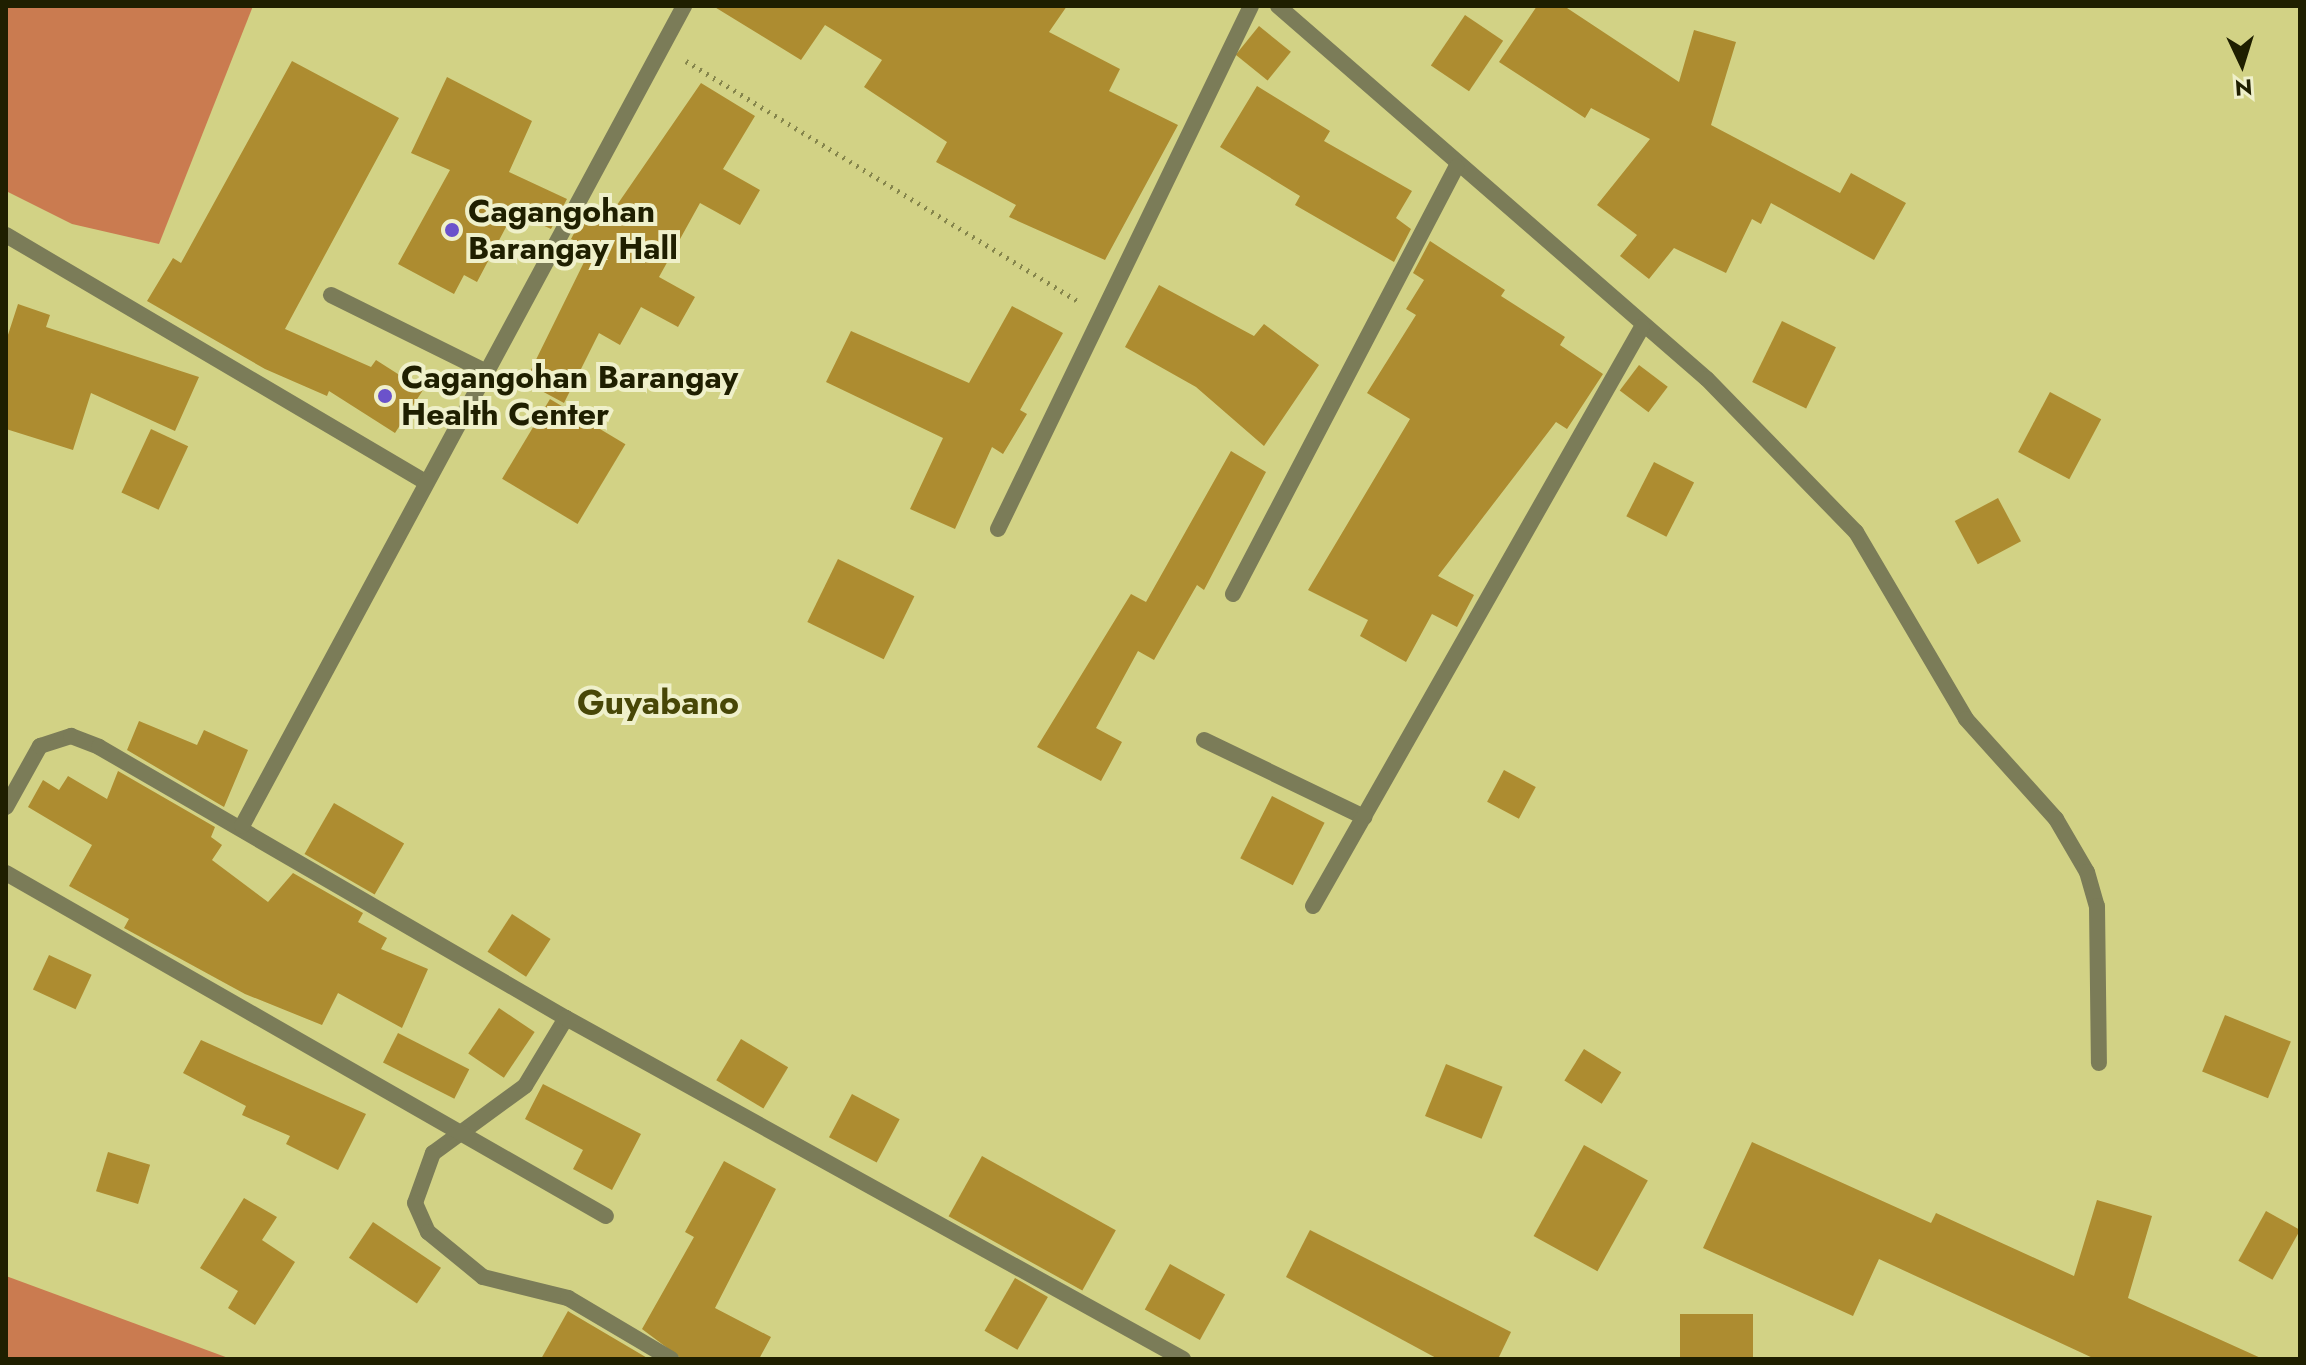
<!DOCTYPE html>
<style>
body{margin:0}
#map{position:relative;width:2306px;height:1365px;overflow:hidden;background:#d2d285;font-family:Jost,sans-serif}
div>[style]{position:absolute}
.forest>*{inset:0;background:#ca7b50}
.building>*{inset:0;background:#ad8c30;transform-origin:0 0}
.path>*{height:5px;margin-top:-2.5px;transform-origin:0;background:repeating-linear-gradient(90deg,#85854c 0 2px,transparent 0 8px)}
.lane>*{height:16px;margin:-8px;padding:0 8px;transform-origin:8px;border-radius:8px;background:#7b7c58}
.street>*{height:16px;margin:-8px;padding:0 8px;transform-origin:8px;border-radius:8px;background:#7b7c58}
.dots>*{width:22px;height:22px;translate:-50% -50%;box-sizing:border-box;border:4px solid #eff0ca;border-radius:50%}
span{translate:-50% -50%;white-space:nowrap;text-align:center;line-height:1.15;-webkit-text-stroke:8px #eff0ca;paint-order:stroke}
.poi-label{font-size:32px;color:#1f1f00;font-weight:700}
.left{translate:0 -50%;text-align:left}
.neighbourhood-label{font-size:34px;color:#484707;font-weight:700}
.frame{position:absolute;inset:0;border:8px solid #1f1f00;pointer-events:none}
.north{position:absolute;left:2202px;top:24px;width:80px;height:80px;-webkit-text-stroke:6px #eff0ca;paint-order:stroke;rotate:176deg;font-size:22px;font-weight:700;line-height:32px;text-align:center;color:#1f1f00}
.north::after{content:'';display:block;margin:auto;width:28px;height:36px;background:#1f1f00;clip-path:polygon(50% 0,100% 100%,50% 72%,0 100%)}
</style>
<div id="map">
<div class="forest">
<div style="clip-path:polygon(6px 6px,253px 6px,159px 244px,72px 224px,6px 191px)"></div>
<div style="clip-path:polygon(6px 1276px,231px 1359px,6px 1359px)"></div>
</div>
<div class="building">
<div style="clip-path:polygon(713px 6px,1067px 6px,1049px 32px,1120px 69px,1109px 91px,1178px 125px,1105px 260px,1009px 217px,1016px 205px,936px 162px,947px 142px,864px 87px,882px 60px,825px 25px,801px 60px)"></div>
<div style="clip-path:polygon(1537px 6px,1564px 6px,1679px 82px,1694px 30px,1736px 42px,1711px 125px,1840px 193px,1851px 173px,1906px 203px,1874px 260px,1771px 203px,1761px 224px,1752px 219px,1726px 273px,1674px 248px,1649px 279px,1620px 256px,1637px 235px,1597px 205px,1650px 139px,1591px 108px,1585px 118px,1499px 62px)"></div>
<div style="left:1465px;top:15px;width:46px;height:61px;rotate:34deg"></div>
<div style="left:1259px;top:26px;width:41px;height:37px;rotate:39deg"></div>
<div style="clip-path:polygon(292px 61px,399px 118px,285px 329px,371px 367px,376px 360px,423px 390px,395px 433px,329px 391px,327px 396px,265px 369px,147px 301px,173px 258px,181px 263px)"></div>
<div style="clip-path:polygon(447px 77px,532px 121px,509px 172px,567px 199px,551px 229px,514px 212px,477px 282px,464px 275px,454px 294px,398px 264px,450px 170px,411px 153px)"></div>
<div style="clip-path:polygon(701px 83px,755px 116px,723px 169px,760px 190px,740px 225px,700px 203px,659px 277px,695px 297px,678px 327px,641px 307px,620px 345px,599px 333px,564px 403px,525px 382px,591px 248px,571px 239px,587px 209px,608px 218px)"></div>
<div style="clip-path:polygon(1257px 86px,1330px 131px,1324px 141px,1412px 191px,1396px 218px,1411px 229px,1394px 262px,1295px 205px,1300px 196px,1220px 147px)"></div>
<div style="clip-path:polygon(1430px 241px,1505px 290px,1501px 296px,1565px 337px,1560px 345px,1603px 374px,1567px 429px,1556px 422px,1438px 576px,1474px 595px,1457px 627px,1432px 614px,1406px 662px,1360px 636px,1368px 620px,1308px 590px,1410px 419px,1367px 393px,1416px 315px,1406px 309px,1424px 280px,1413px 273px)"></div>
<div style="clip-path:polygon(1159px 285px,1254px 336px,1264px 324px,1319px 365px,1264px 446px,1196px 387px,1125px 347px)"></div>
<div style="clip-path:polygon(18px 304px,50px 315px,46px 327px,199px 377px,175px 431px,91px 393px,73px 450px,6px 429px,6px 341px)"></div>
<div style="clip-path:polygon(1012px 306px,1063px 333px,1020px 410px,1027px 414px,1003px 454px,992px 447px,955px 529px,910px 509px,943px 438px,826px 382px,851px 331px,969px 383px)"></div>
<div style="left:1782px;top:321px;width:60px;height:68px;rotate:26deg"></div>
<div style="left:1639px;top:365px;width:36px;height:32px;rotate:37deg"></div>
<div style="left:2050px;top:392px;width:58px;height:68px;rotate:28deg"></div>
<div style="left:550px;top:399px;width:88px;height:93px;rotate:31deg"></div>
<div style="left:151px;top:429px;width:41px;height:70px;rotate:25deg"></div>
<div style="clip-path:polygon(1231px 451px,1266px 472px,1204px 590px,1197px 585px,1154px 660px,1138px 651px,1096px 728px,1122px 742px,1101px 781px,1037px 747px,1131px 594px,1146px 602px)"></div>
<div style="left:1654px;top:462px;width:45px;height:61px;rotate:27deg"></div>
<div style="left:1998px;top:498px;width:49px;height:49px;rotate:62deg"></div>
<div style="left:838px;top:559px;width:85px;height:70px;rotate:26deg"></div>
<div style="clip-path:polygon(139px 721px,197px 745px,204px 730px,248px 750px,224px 807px,127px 750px)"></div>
<div style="left:1504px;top:770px;width:36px;height:36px;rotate:28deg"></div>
<div style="clip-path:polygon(118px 771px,215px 827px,211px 837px,222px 845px,212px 860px,268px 902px,293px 873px,363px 913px,358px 922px,387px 938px,381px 949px,428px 969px,402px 1028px,338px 993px,322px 1025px,245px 994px,124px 928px,129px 919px,69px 886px,92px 845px,28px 807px,43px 780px,59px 790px,68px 776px,107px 799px)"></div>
<div style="left:1272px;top:796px;width:59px;height:70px;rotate:27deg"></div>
<div style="left:334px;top:803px;width:81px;height:59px;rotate:30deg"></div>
<div style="left:512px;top:914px;width:46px;height:45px;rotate:33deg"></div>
<div style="left:49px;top:955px;width:47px;height:38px;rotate:25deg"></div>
<div style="left:499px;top:1008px;width:43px;height:55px;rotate:34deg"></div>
<div style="left:2225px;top:1015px;width:71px;height:61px;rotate:22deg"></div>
<div style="left:398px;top:1033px;width:80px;height:33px;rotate:27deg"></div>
<div style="left:741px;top:1039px;width:55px;height:48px;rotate:31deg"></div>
<div style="clip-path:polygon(201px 1040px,366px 1114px,338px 1170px,286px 1144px,290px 1136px,242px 1115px,246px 1106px,183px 1073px)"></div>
<div style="left:1584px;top:1049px;width:44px;height:37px;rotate:32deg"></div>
<div style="left:1446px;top:1064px;width:61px;height:56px;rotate:22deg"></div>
<div style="clip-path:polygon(543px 1084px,641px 1134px,612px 1190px,573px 1169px,583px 1150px,525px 1119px)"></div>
<div style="left:852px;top:1094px;width:54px;height:49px;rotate:28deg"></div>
<div style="clip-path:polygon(1752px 1142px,1931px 1223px,1936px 1213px,2074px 1276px,2097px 1200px,2152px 1216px,2128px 1298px,2263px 1359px,2095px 1359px,1879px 1259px,1853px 1316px,1703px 1248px)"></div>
<div style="left:1584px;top:1145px;width:73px;height:104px;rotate:29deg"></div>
<div style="left:108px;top:1152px;width:44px;height:41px;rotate:17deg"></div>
<div style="left:982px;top:1156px;width:153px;height:69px;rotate:29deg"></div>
<div style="clip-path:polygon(724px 1161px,776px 1189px,715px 1308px,771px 1337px,759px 1359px,682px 1359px,642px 1329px,694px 1237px,685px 1232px)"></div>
<div style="clip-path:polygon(244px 1198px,277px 1217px,262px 1240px,295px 1262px,255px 1325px,228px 1308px,238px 1291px,200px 1268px)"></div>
<div style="left:2266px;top:1211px;width:39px;height:57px;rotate:29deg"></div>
<div style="left:373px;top:1222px;width:82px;height:43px;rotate:34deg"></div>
<div style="clip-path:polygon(1310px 1230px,1511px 1332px,1498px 1359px,1438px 1359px,1286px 1277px)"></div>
<div style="left:1170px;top:1264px;width:63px;height:52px;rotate:29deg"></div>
<div style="left:1015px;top:1278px;width:38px;height:61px;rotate:30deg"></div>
<div style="clip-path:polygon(568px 1311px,571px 1313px,649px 1359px,541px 1359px)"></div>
<div style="left:1753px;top:1314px;width:45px;height:73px;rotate:90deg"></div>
</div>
<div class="path">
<div style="left:686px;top:61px;width:459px;rotate:31.5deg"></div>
</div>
<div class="lane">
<div style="left:331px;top:295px;width:174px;rotate:26.3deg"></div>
</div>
<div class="street">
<div style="left:1278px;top:6px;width:568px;rotate:41.01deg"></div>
<div style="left:1707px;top:379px;width:214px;rotate:45.8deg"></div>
<div style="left:1856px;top:532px;width:217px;rotate:59.5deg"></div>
<div style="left:1966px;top:719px;width:135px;rotate:48deg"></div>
<div style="left:2056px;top:819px;width:61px;rotate:59.7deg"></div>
<div style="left:2087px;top:872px;width:35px;rotate:74deg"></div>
<div style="left:2097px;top:906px;width:157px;rotate:89.3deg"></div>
<div style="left:6px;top:235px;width:487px;rotate:30.5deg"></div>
<div style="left:998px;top:529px;width:581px;rotate:-64.18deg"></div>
<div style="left:1233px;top:594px;width:482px;rotate:-62.4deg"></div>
<div style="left:1204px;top:740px;width:178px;rotate:25.7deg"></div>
<div style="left:6px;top:807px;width:70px;rotate:-60.9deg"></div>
<div style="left:40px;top:746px;width:33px;rotate:-18deg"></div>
<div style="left:71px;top:736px;width:30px;rotate:21deg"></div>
<div style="left:99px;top:747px;width:540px;rotate:30.13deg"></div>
<div style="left:566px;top:1018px;width:79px;rotate:121.1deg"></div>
<div style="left:525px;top:1086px;width:114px;rotate:143.9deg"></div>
<div style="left:433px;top:1153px;width:53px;rotate:109.8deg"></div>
<div style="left:415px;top:1203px;width:32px;rotate:66deg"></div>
<div style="left:428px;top:1232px;width:71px;rotate:39.3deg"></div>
<div style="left:483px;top:1277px;width:88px;rotate:13.9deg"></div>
<div style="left:568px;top:1298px;width:120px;rotate:30.6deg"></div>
<div style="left:242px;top:826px;width:932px;rotate:-61.67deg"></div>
<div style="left:6px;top:873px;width:691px;rotate:29.76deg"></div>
<div style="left:1313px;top:906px;width:666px;rotate:-60.39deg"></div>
<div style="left:566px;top:1018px;width:705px;rotate:28.93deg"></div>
</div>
<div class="dots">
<div style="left:452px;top:230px;background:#6b52cb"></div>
<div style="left:385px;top:396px;background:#6b52cb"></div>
</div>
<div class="poi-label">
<span class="left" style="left:468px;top:230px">Cagangohan<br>Barangay Hall</span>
<span class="left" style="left:401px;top:396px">Cagangohan Barangay<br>Health Center</span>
</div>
<div class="neighbourhood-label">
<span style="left:658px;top:703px">Guyabano</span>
</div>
<div class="frame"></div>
<div class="north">N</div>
</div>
